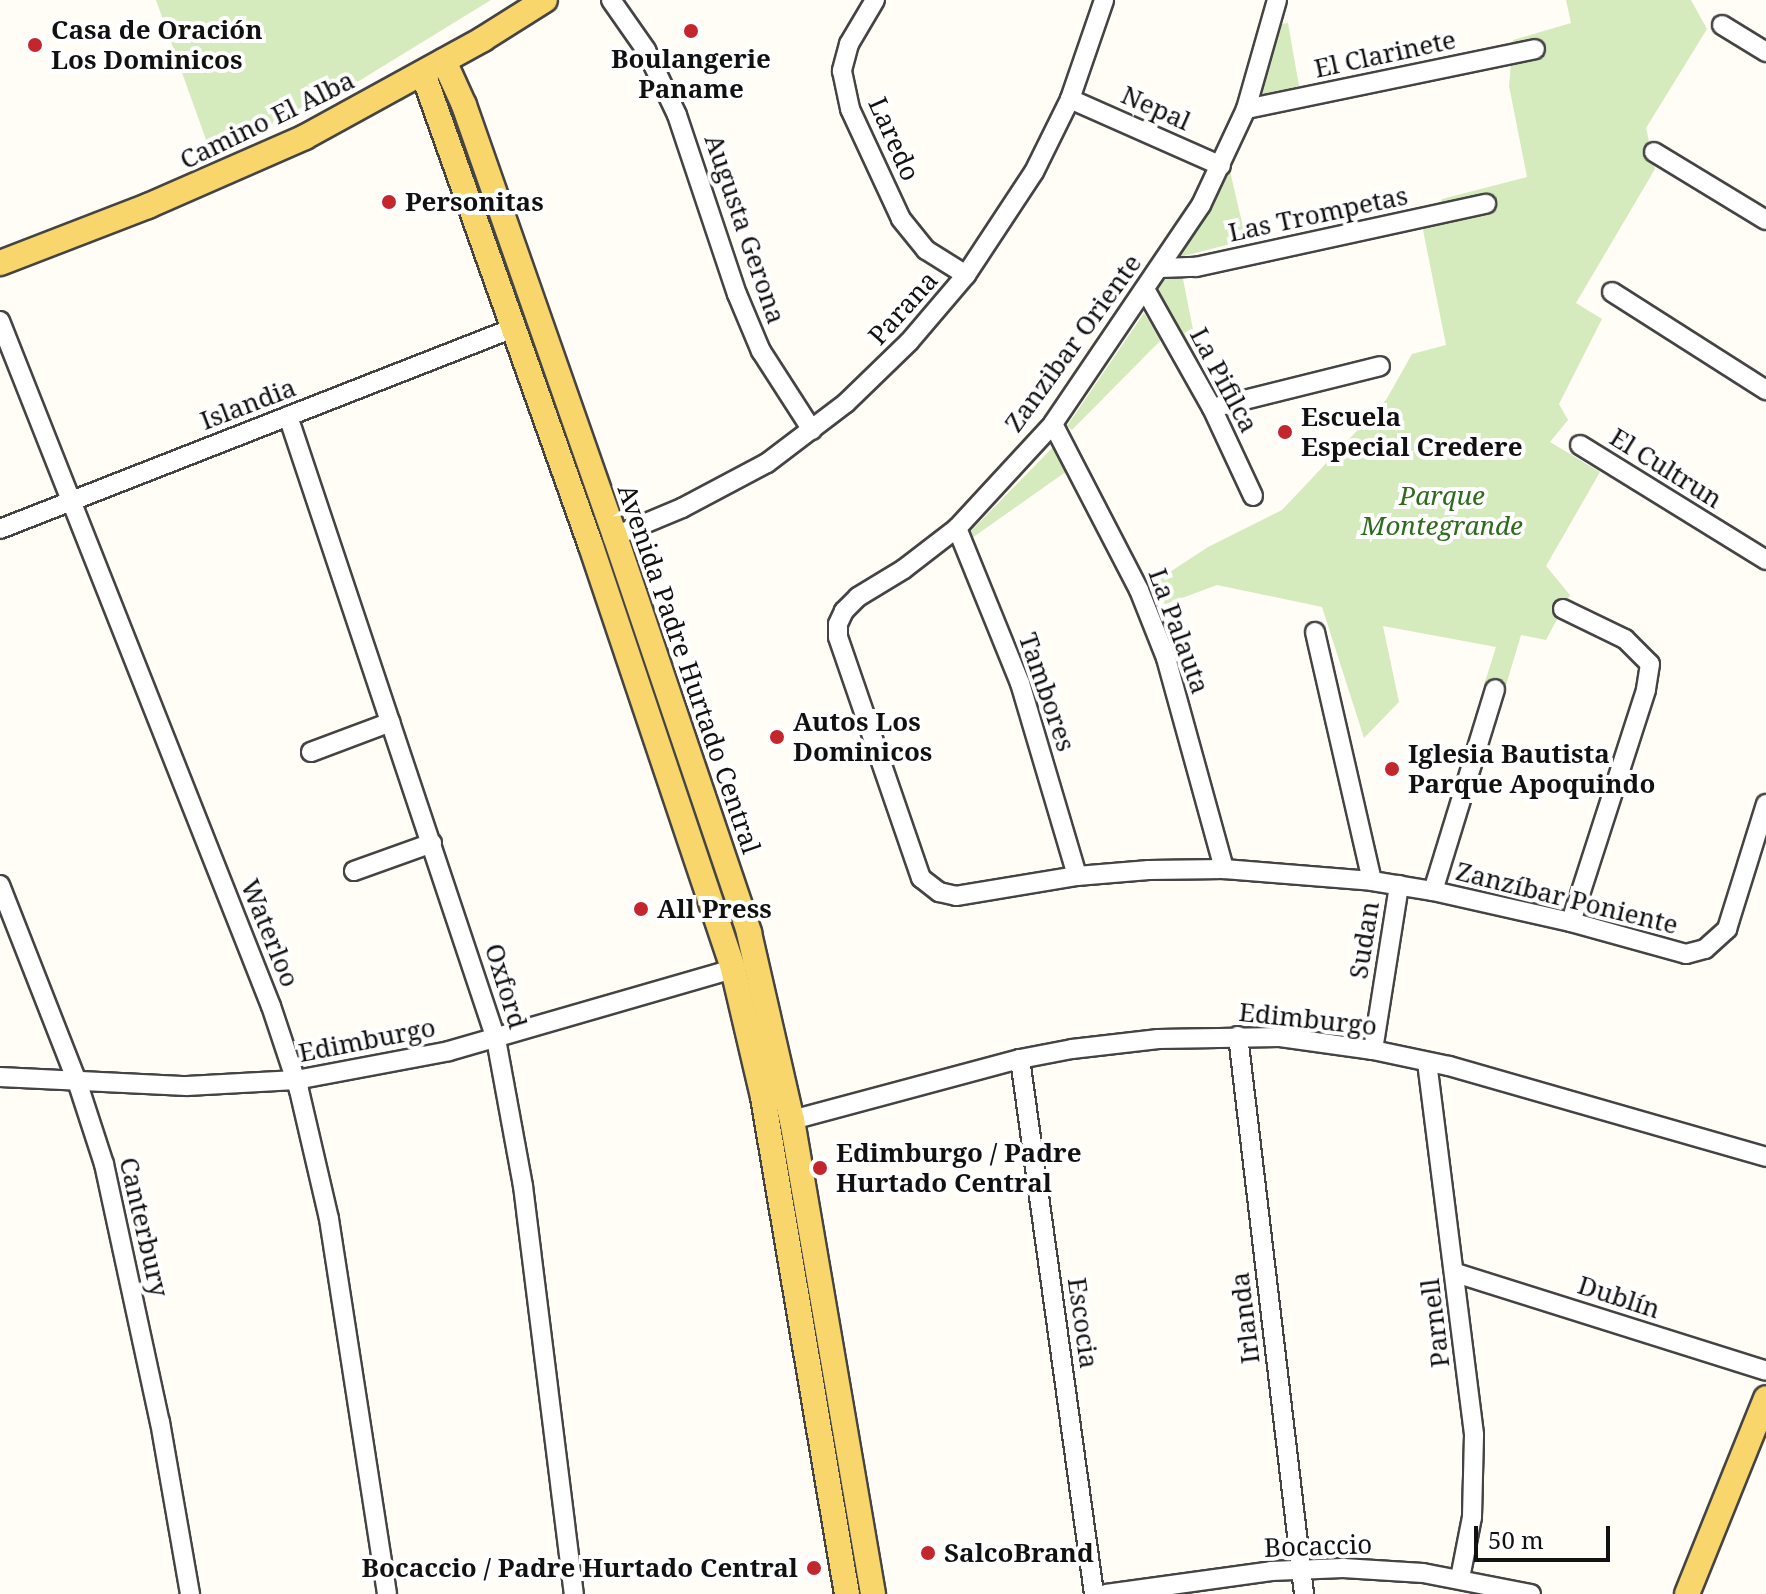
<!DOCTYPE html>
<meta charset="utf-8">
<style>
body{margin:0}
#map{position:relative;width:1766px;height:1594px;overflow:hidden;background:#fffdf5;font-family:"Noto Serif",serif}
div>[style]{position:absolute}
.green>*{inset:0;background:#d5ebbd}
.roads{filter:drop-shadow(2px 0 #444) drop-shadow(-2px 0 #444) drop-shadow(0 2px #444) drop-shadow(0 -2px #444)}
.minor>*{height:18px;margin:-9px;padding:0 9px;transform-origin:9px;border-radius:9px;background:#fff}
.major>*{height:24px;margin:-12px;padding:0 12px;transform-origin:12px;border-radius:12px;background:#f9d66b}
.dots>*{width:22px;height:22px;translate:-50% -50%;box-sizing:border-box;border:4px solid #fff;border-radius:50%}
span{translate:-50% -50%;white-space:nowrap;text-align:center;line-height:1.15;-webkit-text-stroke:8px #fff;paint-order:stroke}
.poi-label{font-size:26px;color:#111;font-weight:700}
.left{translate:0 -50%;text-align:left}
.right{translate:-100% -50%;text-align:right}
.street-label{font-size:26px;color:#111}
.park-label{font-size:26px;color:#2f6b1f;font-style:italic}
.scale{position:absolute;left:1474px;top:1526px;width:136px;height:36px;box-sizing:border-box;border:4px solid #111;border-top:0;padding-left:10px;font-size:24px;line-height:28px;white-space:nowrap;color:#111;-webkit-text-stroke:6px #fff;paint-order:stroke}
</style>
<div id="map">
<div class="green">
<div style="clip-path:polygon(156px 0,491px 0,354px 84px,218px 151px,209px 148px)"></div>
<div style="clip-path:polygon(1566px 0,1691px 0,1707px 29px,1646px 128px,1655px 169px,1576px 303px,1602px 319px,1559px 404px,1568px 420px,1550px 442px,1600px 472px,1546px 566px,1570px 595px,1546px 640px,1521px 635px,1504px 692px,1484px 685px,1496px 647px,1383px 626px,1399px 702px,1364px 738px,1322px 607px,1217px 585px,1163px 605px,1150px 585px,1208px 547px,1282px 510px,1386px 400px,1412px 354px,1446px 345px,1423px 230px,1442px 199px,1527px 177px,1509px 86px,1513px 40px,1571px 23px)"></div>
<div style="clip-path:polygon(1288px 23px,1299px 86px,1261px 96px,1282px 24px)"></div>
<div style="clip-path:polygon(1230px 171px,1246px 240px,1176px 258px)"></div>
<div style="clip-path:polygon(1182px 274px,1203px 380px,1153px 288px,1164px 278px)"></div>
<div style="clip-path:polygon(1144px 313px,1161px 340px,1072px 430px,1067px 426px)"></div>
<div style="clip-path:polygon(528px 318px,585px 485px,736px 930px,732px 931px,523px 319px)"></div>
<div style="clip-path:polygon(1055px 445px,1067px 471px,972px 538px,970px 532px)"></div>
</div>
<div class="roads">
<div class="minor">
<div style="left:611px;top:0;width:61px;rotate:55deg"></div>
<div style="left:646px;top:50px;width:72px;rotate:64.5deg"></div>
<div style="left:677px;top:115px;width:189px;rotate:71.5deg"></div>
<div style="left:737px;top:294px;width:62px;rotate:67.2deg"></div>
<div style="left:761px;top:351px;width:94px;rotate:57.2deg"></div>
<div style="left:875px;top:0;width:51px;rotate:120.6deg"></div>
<div style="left:849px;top:44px;width:28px;rotate:105deg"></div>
<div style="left:842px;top:71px;width:39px;rotate:78deg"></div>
<div style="left:850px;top:109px;width:121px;rotate:65.1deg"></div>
<div style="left:901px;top:219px;width:40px;rotate:51deg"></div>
<div style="left:926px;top:250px;width:47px;rotate:32deg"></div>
<div style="left:1277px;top:0;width:113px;rotate:105.9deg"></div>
<div style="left:1246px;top:109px;width:106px;rotate:115.1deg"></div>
<div style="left:1201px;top:205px;width:264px;rotate:124.1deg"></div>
<div style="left:1053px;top:424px;width:142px;rotate:132.7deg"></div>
<div style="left:957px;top:528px;width:67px;rotate:142.3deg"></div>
<div style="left:904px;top:569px;width:54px;rotate:148.7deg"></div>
<div style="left:858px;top:597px;width:20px;rotate:135deg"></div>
<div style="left:844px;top:611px;width:14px;rotate:115deg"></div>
<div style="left:838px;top:624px;width:13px;rotate:90deg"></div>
<div style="left:838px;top:637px;width:255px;rotate:71deg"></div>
<div style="left:921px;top:878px;width:23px;rotate:38deg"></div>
<div style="left:939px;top:892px;width:17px;rotate:13deg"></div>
<div style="left:956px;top:896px;width:123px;rotate:-9.4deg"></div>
<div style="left:1077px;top:876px;width:72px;rotate:-4.8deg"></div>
<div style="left:1149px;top:870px;width:75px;rotate:-0.8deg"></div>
<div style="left:1224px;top:869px;width:148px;rotate:4.6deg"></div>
<div style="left:1372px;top:881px;width:62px;rotate:9.3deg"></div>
<div style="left:1433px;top:891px;width:141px;rotate:12.7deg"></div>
<div style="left:1571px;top:922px;width:119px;rotate:15.5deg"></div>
<div style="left:1686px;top:954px;width:20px;rotate:-15deg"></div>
<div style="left:1705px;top:949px;width:30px;rotate:-42deg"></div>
<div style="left:1727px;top:929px;width:131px;rotate:-72.7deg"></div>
<div style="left:1722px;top:25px;width:52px;rotate:31.5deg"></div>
<div style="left:1070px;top:99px;width:165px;rotate:23.9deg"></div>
<div style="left:1246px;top:109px;width:295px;rotate:-11.7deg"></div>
<div style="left:1654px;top:152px;width:131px;rotate:31.3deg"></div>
<div style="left:1160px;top:268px;width:36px;rotate:-2deg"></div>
<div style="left:1196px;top:267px;width:297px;rotate:-12.3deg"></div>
<div style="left:1146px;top:291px;width:134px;rotate:60.6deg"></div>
<div style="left:1212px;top:408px;width:97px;rotate:65deg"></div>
<div style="left:1612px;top:292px;width:183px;rotate:32.5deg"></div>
<div style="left:0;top:321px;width:737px;rotate:68.42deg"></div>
<div style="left:271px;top:1006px;width:89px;rotate:71.6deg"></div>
<div style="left:299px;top:1090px;width:132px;rotate:76.9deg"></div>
<div style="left:329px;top:1219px;width:379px;rotate:81.2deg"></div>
<div style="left:1212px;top:408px;width:173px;rotate:-14deg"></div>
<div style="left:288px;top:416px;width:657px;rotate:71.54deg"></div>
<div style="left:496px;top:1039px;width:149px;rotate:79.6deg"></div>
<div style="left:523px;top:1186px;width:411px;rotate:82.9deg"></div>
<div style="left:1053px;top:424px;width:187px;rotate:62.6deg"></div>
<div style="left:1139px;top:590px;width:73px;rotate:68.3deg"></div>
<div style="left:1166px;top:658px;width:219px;rotate:74.6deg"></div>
<div style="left:1580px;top:445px;width:219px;rotate:31.7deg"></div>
<div style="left:957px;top:528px;width:167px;rotate:67.9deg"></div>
<div style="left:1020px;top:683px;width:201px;rotate:73.5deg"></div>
<div style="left:0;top:529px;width:554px;rotate:-21.38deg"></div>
<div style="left:615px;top:536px;width:73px;rotate:-22.7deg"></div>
<div style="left:682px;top:508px;width:96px;rotate:-27.9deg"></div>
<div style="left:767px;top:463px;width:99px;rotate:-37.2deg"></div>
<div style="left:846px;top:403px;width:88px;rotate:-44.1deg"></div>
<div style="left:909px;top:342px;width:88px;rotate:-49.6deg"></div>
<div style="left:966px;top:275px;width:123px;rotate:-56.6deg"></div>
<div style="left:1034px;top:172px;width:81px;rotate:-63.7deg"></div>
<div style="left:1070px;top:99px;width:105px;rotate:-71deg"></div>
<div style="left:1563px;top:609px;width:69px;rotate:25.8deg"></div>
<div style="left:1625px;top:639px;width:35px;rotate:45deg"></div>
<div style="left:1650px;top:664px;width:26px;rotate:99deg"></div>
<div style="left:1646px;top:690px;width:244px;rotate:107.9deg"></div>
<div style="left:1315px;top:632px;width:255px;rotate:77.1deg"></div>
<div style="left:311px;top:752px;width:85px;rotate:-20.6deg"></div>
<div style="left:354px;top:871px;width:83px;rotate:-19.7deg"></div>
<div style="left:0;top:885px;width:211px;rotate:68.6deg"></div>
<div style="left:77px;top:1081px;width:87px;rotate:72deg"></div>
<div style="left:104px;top:1164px;width:264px;rotate:77.8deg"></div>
<div style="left:160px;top:1422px;width:175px;rotate:80.1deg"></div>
<div style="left:1433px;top:891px;width:211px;rotate:-72.9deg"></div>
<div style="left:1238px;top:1036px;width:562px;rotate:83.25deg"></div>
<div style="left:1373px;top:1050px;width:167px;rotate:-81deg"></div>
<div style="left:1020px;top:1059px;width:540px;rotate:82.12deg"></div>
<div style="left:1427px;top:1062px;width:376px;rotate:82.8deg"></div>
<div style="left:1474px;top:1435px;width:82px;rotate:91.4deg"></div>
<div style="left:1472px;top:1517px;width:62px;rotate:101.1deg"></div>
<div style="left:0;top:1077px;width:187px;rotate:2.8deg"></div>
<div style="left:187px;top:1086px;width:109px;rotate:-3.2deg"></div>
<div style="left:296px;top:1080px;width:156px;rotate:-10.7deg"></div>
<div style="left:449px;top:1051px;width:296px;rotate:-16.1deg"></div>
<div style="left:792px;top:1120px;width:236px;rotate:-15deg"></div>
<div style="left:1020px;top:1059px;width:53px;rotate:-10.9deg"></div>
<div style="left:1072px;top:1049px;width:87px;rotate:-6.6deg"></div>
<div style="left:1158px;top:1039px;width:122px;rotate:-0.9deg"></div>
<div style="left:1280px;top:1037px;width:94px;rotate:8deg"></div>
<div style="left:1373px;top:1050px;width:78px;rotate:11.9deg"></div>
<div style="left:1449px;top:1066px;width:330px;rotate:16deg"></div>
<div style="left:1456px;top:1273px;width:325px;rotate:17.5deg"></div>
<div style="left:1106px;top:1594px;width:167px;rotate:-7.9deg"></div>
<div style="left:1271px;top:1571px;width:72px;rotate:-2.4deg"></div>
<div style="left:1343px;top:1568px;width:80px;rotate:3.6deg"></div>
<div style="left:1423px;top:1573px;width:110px;rotate:11deg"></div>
</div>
<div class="major">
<div style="left:444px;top:61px;width:48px;rotate:65.6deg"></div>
<div style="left:464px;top:105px;width:457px;rotate:70.7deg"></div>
<div style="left:615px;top:536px;width:419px;rotate:71.3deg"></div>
<div style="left:749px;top:933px;width:192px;rotate:77.1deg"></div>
<div style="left:792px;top:1120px;width:481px;rotate:80.3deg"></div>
<div style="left:423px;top:73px;width:502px;rotate:70.45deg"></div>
<div style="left:591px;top:546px;width:446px;rotate:71.4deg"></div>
<div style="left:733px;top:969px;width:131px;rotate:76.8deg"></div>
<div style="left:763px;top:1097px;width:504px;rotate:80.41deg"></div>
<div style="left:0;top:263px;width:159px;rotate:-21.1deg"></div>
<div style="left:148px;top:206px;width:171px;rotate:-23.7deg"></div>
<div style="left:305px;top:137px;width:203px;rotate:-28.8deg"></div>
<div style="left:483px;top:39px;width:73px;rotate:-32.2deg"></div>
<div style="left:1687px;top:1594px;width:211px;rotate:-68deg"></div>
</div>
</div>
<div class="dots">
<div style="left:691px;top:31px;background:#c4262e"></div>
<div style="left:35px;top:45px;background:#c4262e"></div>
<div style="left:389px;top:202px;background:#c4262e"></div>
<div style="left:1285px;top:432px;background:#c4262e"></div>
<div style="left:777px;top:737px;background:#c4262e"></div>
<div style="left:1392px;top:769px;background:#c4262e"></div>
<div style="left:641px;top:909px;background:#c4262e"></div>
<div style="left:820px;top:1168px;background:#c4262e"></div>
<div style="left:928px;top:1553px;background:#c4262e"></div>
<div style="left:814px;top:1568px;background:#c4262e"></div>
</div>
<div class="poi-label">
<span class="left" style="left:51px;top:45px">Casa de Oración<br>Los Dominicos</span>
<span style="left:691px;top:74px">Boulangerie<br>Paname</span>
<span class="left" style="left:405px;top:202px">Personitas</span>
<span class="left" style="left:1301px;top:432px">Escuela<br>Especial Credere</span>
<span class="left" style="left:793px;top:737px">Autos Los<br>Dominicos</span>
<span class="left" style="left:1408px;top:769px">Iglesia Bautista<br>Parque Apoquindo</span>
<span class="left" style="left:657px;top:909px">All Press</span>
<span class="left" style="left:836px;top:1168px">Edimburgo / Padre<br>Hurtado Central</span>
<span class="left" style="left:944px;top:1553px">SalcoBrand</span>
<span class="right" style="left:798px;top:1568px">Bocaccio / Padre Hurtado Central</span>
</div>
<div class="street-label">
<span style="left:1385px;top:54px;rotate:-12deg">El Clarinete</span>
<span style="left:1156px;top:108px;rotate:24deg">Nepal</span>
<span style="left:267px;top:120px;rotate:-26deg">Camino El Alba</span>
<span style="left:894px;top:139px;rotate:66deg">Laredo</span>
<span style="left:1318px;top:214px;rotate:-12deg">Las Trompetas</span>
<span style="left:745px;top:229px;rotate:71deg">Augusta Gerona</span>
<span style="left:903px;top:308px;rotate:-48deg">Parana</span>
<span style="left:1073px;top:343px;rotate:-54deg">Zanzibar Oriente</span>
<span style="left:1224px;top:380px;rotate:62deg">La Pifilca</span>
<span style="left:248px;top:404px;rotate:-21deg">Islandia</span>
<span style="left:1666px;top:468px;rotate:32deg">El Cultrun</span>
<span style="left:1179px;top:631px;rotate:70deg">La Palauta</span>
<span style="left:689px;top:669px;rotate:71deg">Avenida Padre Hurtado Central</span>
<span style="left:1047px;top:692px;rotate:71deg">Tambores</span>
<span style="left:1567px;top:898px;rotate:14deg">Zanzíbar Poniente</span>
<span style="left:270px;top:933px;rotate:68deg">Waterloo</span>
<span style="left:1364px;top:940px;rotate:-81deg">Sudan</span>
<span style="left:506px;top:986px;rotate:73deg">Oxford</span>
<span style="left:1308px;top:1019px;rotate:6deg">Edimburgo</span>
<span style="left:367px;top:1040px;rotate:-11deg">Edimburgo</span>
<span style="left:144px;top:1227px;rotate:77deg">Canterbury</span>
<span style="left:1619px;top:1297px;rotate:18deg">Dublín</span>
<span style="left:1245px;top:1318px;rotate:-97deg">Irlanda</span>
<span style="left:1083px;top:1323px;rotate:82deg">Escocia</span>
<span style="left:1435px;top:1323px;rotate:-97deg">Parnell</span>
<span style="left:1318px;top:1546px;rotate:-2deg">Bocaccio</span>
</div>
<div class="park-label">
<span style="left:1442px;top:511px">Parque<br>Montegrande</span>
</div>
<div class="scale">50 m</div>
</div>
